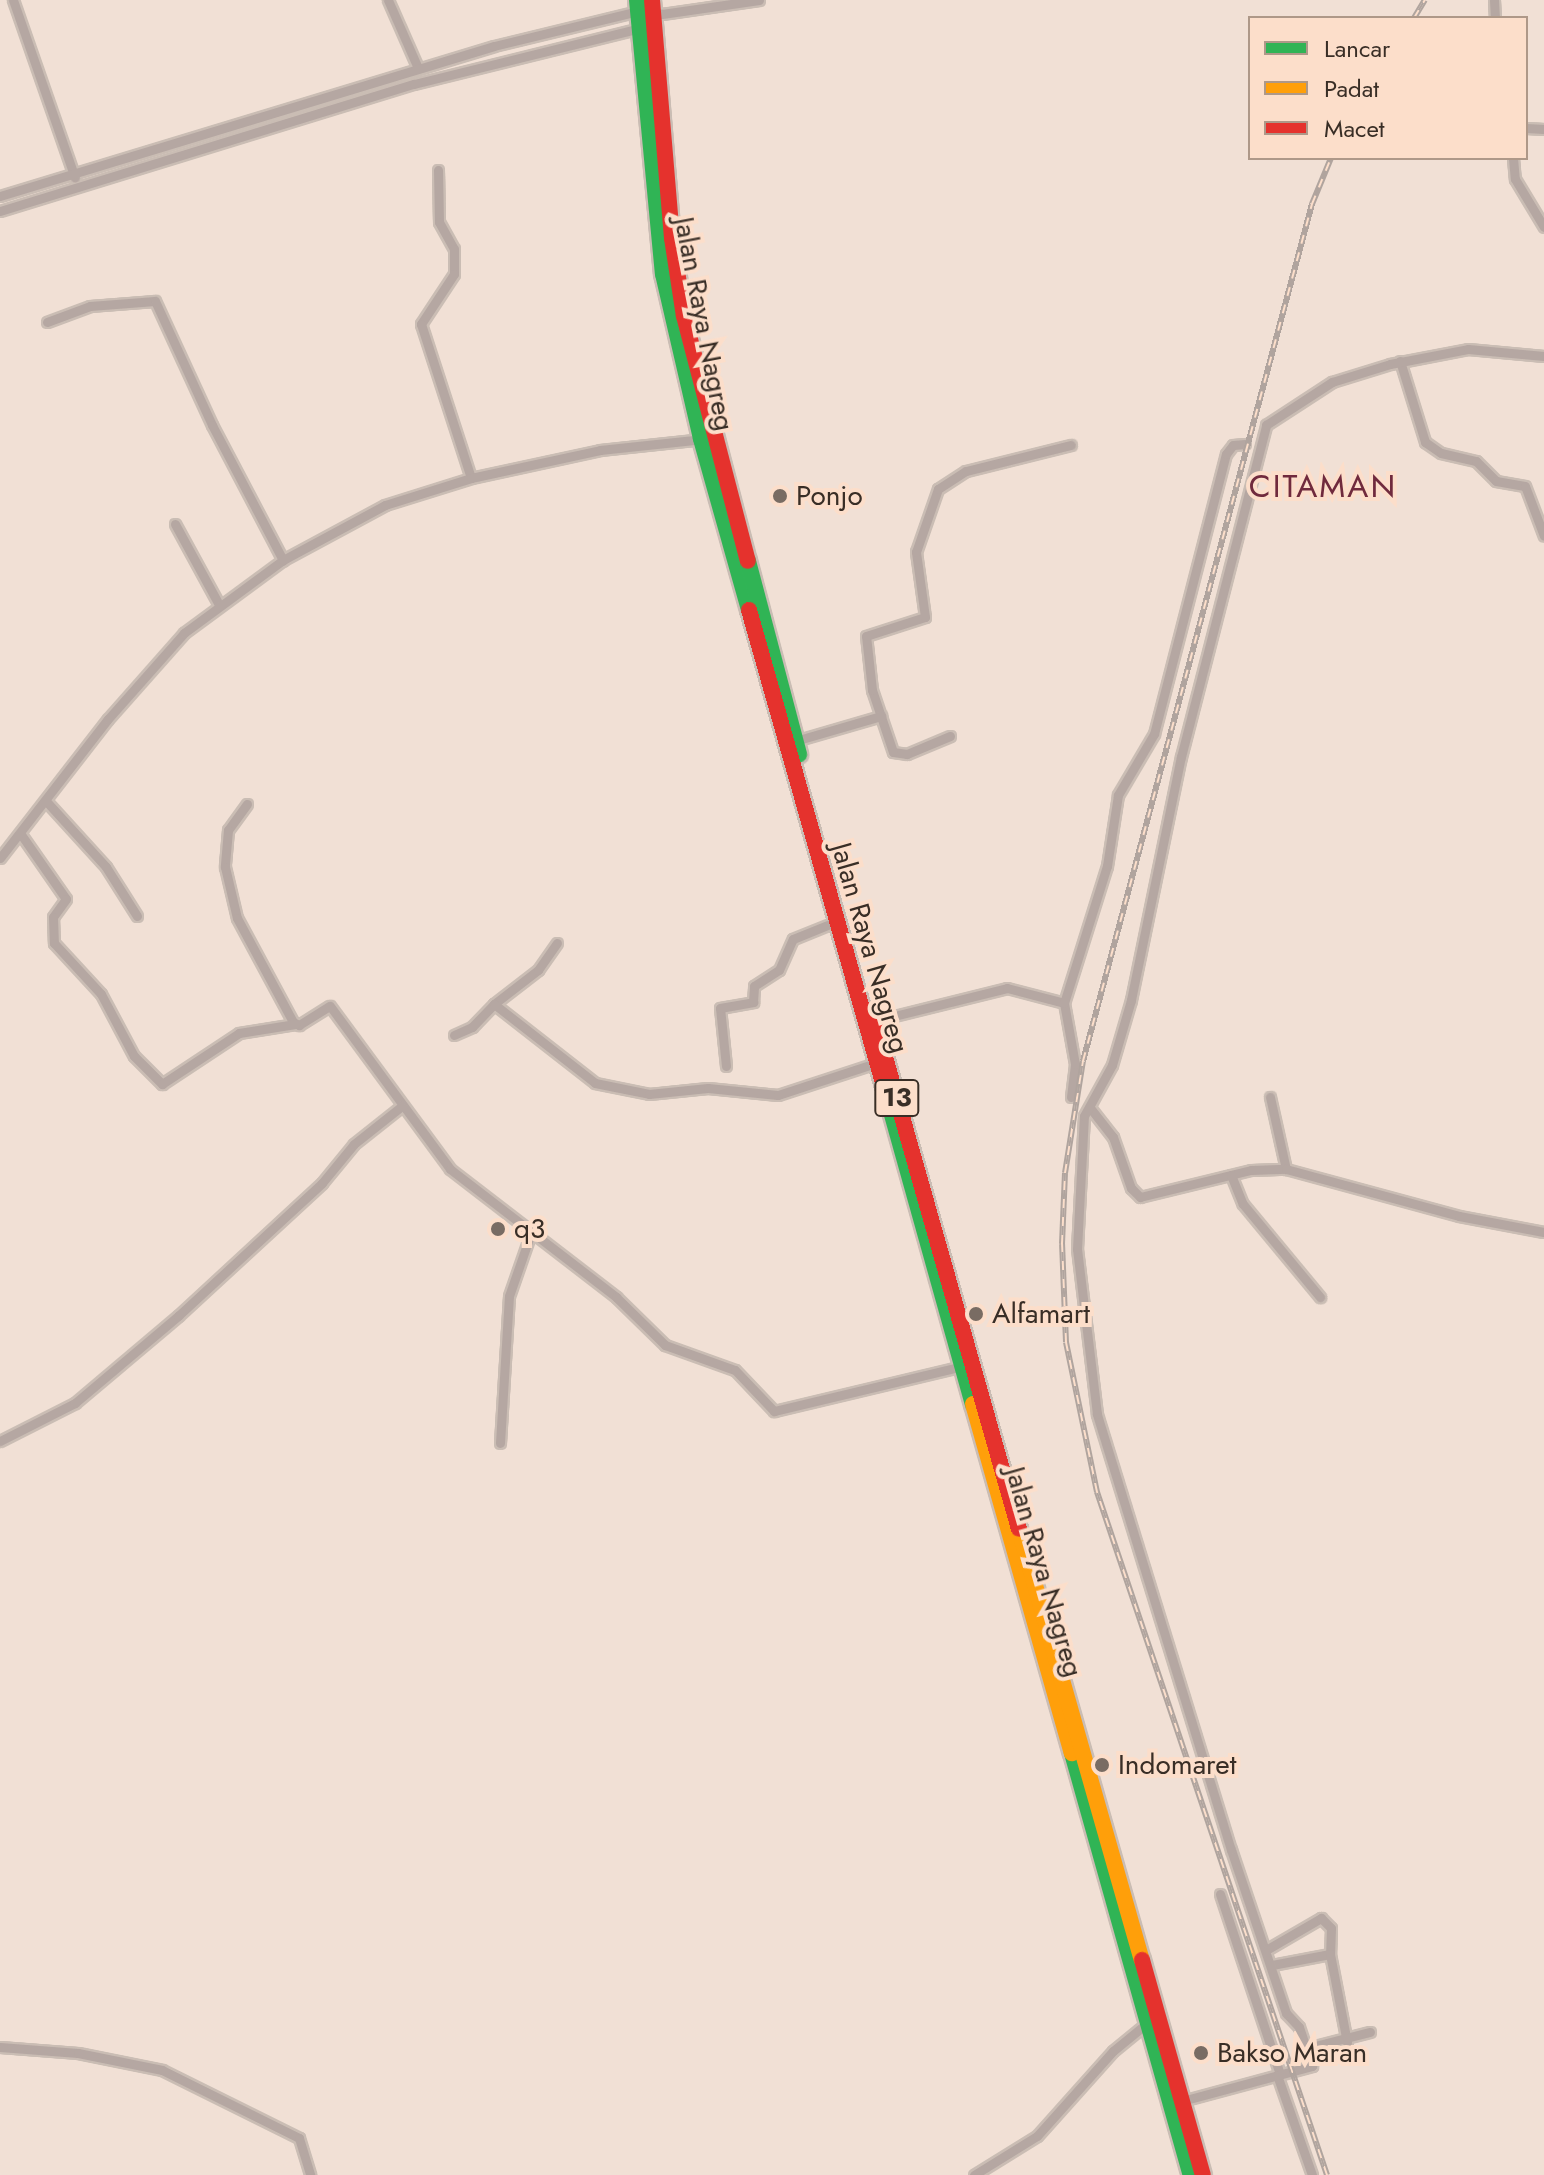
<!DOCTYPE html>
<style>
body{margin:0}
#map{position:relative;width:1544px;height:2175px;overflow:hidden;background:#f1e0d5;font-family:Jost,sans-serif}
div>[style]{position:absolute}
.roads{filter:drop-shadow(2px 0 #cabdb4) drop-shadow(-2px 0 #cabdb4) drop-shadow(0 2px #cabdb4) drop-shadow(0 -2px #cabdb4)}
.street>*{height:9px;margin:-4.5px;padding:0 4.5px;transform-origin:4.5px;border-radius:4.5px;background:#b5a7a2}
.fast>*{height:16px;margin:-8px;padding:0 8px;transform-origin:8px;border-radius:8px;background:#30b455}
.slow>*{height:16px;margin:-8px;padding:0 8px;transform-origin:8px;border-radius:8px;background:#ff9f0a}
.jam>*{height:16px;margin:-8px;padding:0 8px;transform-origin:8px;border-radius:8px;background:#e5322d}
.rail>*{height:6px;margin-top:-3px;transform-origin:0;background:repeating-linear-gradient(90deg,#fcdeca 0 9px,#b0a49e 0 18px);box-sizing:border-box;border-block:2px solid #b0a49e}
.dots>*{width:22px;height:22px;translate:-50% -50%;box-sizing:border-box;border:4px solid #fcdeca;border-radius:50%}
span{translate:-50% -50%;white-space:nowrap;text-align:center;line-height:1.15;-webkit-text-stroke:8px #fcdeca;paint-order:stroke}
.shield-label span{padding:2px 6px;background:#fcdeca;border:2px solid;border-radius:6px;-webkit-text-stroke-width:0}
.shield-label{font-size:26px;color:#392e26;font-weight:700}
.street-label{font-size:28px;color:#392e26}
.poi-label{font-size:28px;color:#392e26}
.left{translate:0 -50%;text-align:left}
.quarter-label{font-size:32px;color:#702a3d;letter-spacing:2px}
.legend{position:absolute;left:1248px;top:16px;width:280px;height:144px;box-sizing:border-box;background:#fcdeca;border:2px solid #ae9888;margin:0;padding:10px 14px;list-style:none;font-size:24px;color:#392e26}
.legend li{display:flex;align-items:center;gap:16px;height:40px}
.legend b{width:40px;border:2px solid #ae9888}
</style>
<div id="map">
<div class="roads">
<div class="street">
<div style="left:13px;top:0;width:188px;rotate:70.8deg"></div>
<div style="left:388px;top:0;width:74px;rotate:66.2deg"></div>
<div style="left:1494px;top:0;width:18px;rotate:87deg"></div>
<div style="left:1526px;top:128px;width:18px;rotate:3deg"></div>
<div style="left:1513px;top:158px;width:21px;rotate:85deg"></div>
<div style="left:1515px;top:179px;width:56px;rotate:58.9deg"></div>
<div style="left:438px;top:170px;width:52px;rotate:88.9deg"></div>
<div style="left:439px;top:222px;width:31px;rotate:61deg"></div>
<div style="left:454px;top:249px;width:25px;rotate:90deg"></div>
<div style="left:454px;top:274px;width:60px;rotate:123.4deg"></div>
<div style="left:421px;top:324px;width:162px;rotate:72deg"></div>
<div style="left:0;top:196px;width:516px;rotate:-16.89deg"></div>
<div style="left:494px;top:46px;width:149px;rotate:-13.6deg"></div>
<div style="left:639px;top:11px;width:23px;rotate:7deg"></div>
<div style="left:662px;top:14px;width:98px;rotate:-8.2deg"></div>
<div style="left:0;top:211px;width:433px;rotate:-17.1deg"></div>
<div style="left:414px;top:84px;width:237px;rotate:-13.9deg"></div>
<div style="left:47px;top:322px;width:46px;rotate:-20.4deg"></div>
<div style="left:90px;top:306px;width:65px;rotate:-4.4deg"></div>
<div style="left:155px;top:301px;width:136px;rotate:65.3deg"></div>
<div style="left:212px;top:425px;width:153px;rotate:62.3deg"></div>
<div style="left:1400px;top:361px;width:85px;rotate:72.8deg"></div>
<div style="left:1425px;top:442px;width:19px;rotate:35deg"></div>
<div style="left:1441px;top:453px;width:36px;rotate:13deg"></div>
<div style="left:1476px;top:461px;width:28px;rotate:45deg"></div>
<div style="left:1496px;top:481px;width:29px;rotate:10deg"></div>
<div style="left:1525px;top:486px;width:53px;rotate:69.2deg"></div>
<div style="left:175px;top:524px;width:90px;rotate:61.4deg"></div>
<div style="left:950px;top:736px;width:47px;rotate:157.3deg"></div>
<div style="left:907px;top:754px;width:14px;rotate:-172deg"></div>
<div style="left:893px;top:752px;width:65px;rotate:-108.7deg"></div>
<div style="left:872px;top:690px;width:54px;rotate:-96.3deg"></div>
<div style="left:866px;top:636px;width:62px;rotate:-17.9deg"></div>
<div style="left:925px;top:617px;width:66px;rotate:-97.9deg"></div>
<div style="left:916px;top:552px;width:67px;rotate:-70.8deg"></div>
<div style="left:938px;top:489px;width:33px;rotate:-33deg"></div>
<div style="left:966px;top:471px;width:108px;rotate:-13.9deg"></div>
<div style="left:795px;top:741px;width:90px;rotate:-16.2deg"></div>
<div style="left:46px;top:801px;width:89px;rotate:47.7deg"></div>
<div style="left:106px;top:867px;width:58px;rotate:57.7deg"></div>
<div style="left:247px;top:804px;width:32px;rotate:126deg"></div>
<div style="left:228px;top:830px;width:37px;rotate:95deg"></div>
<div style="left:225px;top:867px;width:52px;rotate:76.8deg"></div>
<div style="left:237px;top:918px;width:118px;rotate:61.7deg"></div>
<div style="left:293px;top:1022px;width:7px;rotate:27deg"></div>
<div style="left:299px;top:1025px;width:36px;rotate:-32deg"></div>
<div style="left:330px;top:1006px;width:202px;rotate:53.6deg"></div>
<div style="left:450px;top:1169px;width:210px;rotate:37.6deg"></div>
<div style="left:616px;top:1297px;width:69px;rotate:44.4deg"></div>
<div style="left:665px;top:1345px;width:74px;rotate:19.7deg"></div>
<div style="left:735px;top:1370px;width:57px;rotate:46.4deg"></div>
<div style="left:774px;top:1411px;width:198px;rotate:-13.4deg"></div>
<div style="left:20px;top:833px;width:80px;rotate:55.1deg"></div>
<div style="left:66px;top:899px;width:22px;rotate:126deg"></div>
<div style="left:53px;top:917px;width:26px;rotate:88deg"></div>
<div style="left:54px;top:943px;width:69px;rotate:47.3deg"></div>
<div style="left:101px;top:994px;width:70px;rotate:62deg"></div>
<div style="left:134px;top:1056px;width:40px;rotate:45deg"></div>
<div style="left:162px;top:1084px;width:92px;rotate:-33.5deg"></div>
<div style="left:239px;top:1033px;width:57px;rotate:-9.1deg"></div>
<div style="left:0;top:858px;width:176px;rotate:-52.2deg"></div>
<div style="left:108px;top:719px;width:115px;rotate:-48.5deg"></div>
<div style="left:184px;top:633px;width:123px;rotate:-36.4deg"></div>
<div style="left:283px;top:560px;width:116px;rotate:-28.3deg"></div>
<div style="left:385px;top:505px;width:90px;rotate:-17.4deg"></div>
<div style="left:471px;top:478px;width:132px;rotate:-12.2deg"></div>
<div style="left:600px;top:450px;width:104px;rotate:-6.1deg"></div>
<div style="left:494px;top:1004px;width:56px;rotate:-37.7deg"></div>
<div style="left:538px;top:970px;width:33px;rotate:-55deg"></div>
<div style="left:870px;top:1022px;width:141px;rotate:-13.9deg"></div>
<div style="left:1007px;top:988px;width:59px;rotate:14.7deg"></div>
<div style="left:454px;top:1035px;width:20px;rotate:-24deg"></div>
<div style="left:472px;top:1027px;width:32px;rotate:-46deg"></div>
<div style="left:494px;top:1004px;width:128px;rotate:38deg"></div>
<div style="left:595px;top:1083px;width:55px;rotate:11.5deg"></div>
<div style="left:649px;top:1094px;width:59px;rotate:-5.8deg"></div>
<div style="left:708px;top:1088px;width:70px;rotate:5.7deg"></div>
<div style="left:778px;top:1095px;width:103px;rotate:-18.1deg"></div>
<div style="left:726px;top:1066px;width:58px;rotate:-95.9deg"></div>
<div style="left:720px;top:1008px;width:34px;rotate:-10deg"></div>
<div style="left:753px;top:1002px;width:16px;rotate:-86deg"></div>
<div style="left:754px;top:986px;width:30px;rotate:-33deg"></div>
<div style="left:779px;top:970px;width:34px;rotate:-66deg"></div>
<div style="left:793px;top:939px;width:45px;rotate:-22deg"></div>
<div style="left:1071px;top:1097px;width:33px;rotate:-83deg"></div>
<div style="left:1075px;top:1064px;width:62px;rotate:-100.2deg"></div>
<div style="left:1064px;top:1003px;width:144px;rotate:-72.6deg"></div>
<div style="left:1107px;top:866px;width:72px;rotate:-81.2deg"></div>
<div style="left:1118px;top:795px;width:71px;rotate:-59.5deg"></div>
<div style="left:1154px;top:734px;width:289px;rotate:-75.6deg"></div>
<div style="left:1226px;top:454px;width:11px;rotate:-52deg"></div>
<div style="left:1233px;top:445px;width:12px;rotate:-5deg"></div>
<div style="left:1270px;top:1097px;width:74px;rotate:77.5deg"></div>
<div style="left:1091px;top:1109px;width:36px;rotate:52deg"></div>
<div style="left:1113px;top:1137px;width:54px;rotate:70.6deg"></div>
<div style="left:1131px;top:1188px;width:13px;rotate:45deg"></div>
<div style="left:1140px;top:1197px;width:114px;rotate:-13.7deg"></div>
<div style="left:1251px;top:1170px;width:35px;rotate:-2deg"></div>
<div style="left:1286px;top:1169px;width:179px;rotate:15.2deg"></div>
<div style="left:1459px;top:1216px;width:86px;rotate:10.7deg"></div>
<div style="left:1231px;top:1175px;width:31px;rotate:68deg"></div>
<div style="left:1243px;top:1204px;width:121px;rotate:50.4deg"></div>
<div style="left:0;top:1441px;width:84px;rotate:-26.9deg"></div>
<div style="left:75px;top:1403px;width:135px;rotate:-40.2deg"></div>
<div style="left:178px;top:1316px;width:196px;rotate:-42.7deg"></div>
<div style="left:322px;top:1183px;width:50px;rotate:-50.6deg"></div>
<div style="left:354px;top:1144px;width:61px;rotate:-38.4deg"></div>
<div style="left:500px;top:1443px;width:147px;rotate:-86.5deg"></div>
<div style="left:509px;top:1296px;width:70px;rotate:-70.8deg"></div>
<div style="left:1220px;top:1894px;width:190px;rotate:71.6deg"></div>
<div style="left:1266px;top:1950px;width:64px;rotate:-30.2deg"></div>
<div style="left:1321px;top:1918px;width:14px;rotate:45deg"></div>
<div style="left:1331px;top:1928px;width:26px;rotate:92deg"></div>
<div style="left:1272px;top:1965px;width:59px;rotate:-10.7deg"></div>
<div style="left:1330px;top:1954px;width:90px;rotate:79.1deg"></div>
<div style="left:0;top:2047px;width:78px;rotate:4.4deg"></div>
<div style="left:78px;top:2053px;width:86px;rotate:11.4deg"></div>
<div style="left:162px;top:2070px;width:153px;rotate:26.4deg"></div>
<div style="left:299px;top:2138px;width:39px;rotate:73deg"></div>
<div style="left:1307px;top:2048px;width:65px;rotate:-14.3deg"></div>
<div style="left:1277px;top:2075px;width:106px;rotate:70.7deg"></div>
<div style="left:1182px;top:2101px;width:135px;rotate:-15.1deg"></div>
<div style="left:1312px;top:2066px;width:41px;rotate:-108.4deg"></div>
<div style="left:1299px;top:2027px;width:19px;rotate:-133deg"></div>
<div style="left:1286px;top:2013px;width:172px;rotate:-108.6deg"></div>
<div style="left:1231px;top:1850px;width:456px;rotate:-107.1deg"></div>
<div style="left:1097px;top:1414px;width:166px;rotate:-96.9deg"></div>
<div style="left:1077px;top:1249px;width:133px;rotate:-87deg"></div>
<div style="left:1084px;top:1116px;width:58px;rotate:-61.2deg"></div>
<div style="left:1112px;top:1065px;width:68px;rotate:-73.7deg"></div>
<div style="left:1131px;top:1000px;width:248px;rotate:-78.4deg"></div>
<div style="left:1181px;top:757px;width:343px;rotate:-75.6deg"></div>
<div style="left:1266px;top:425px;width:79px;rotate:-33.1deg"></div>
<div style="left:1332px;top:382px;width:61px;rotate:-17.2deg"></div>
<div style="left:1390px;top:364px;width:79px;rotate:-10.9deg"></div>
<div style="left:1468px;top:349px;width:76px;rotate:5.3deg"></div>
<div style="left:974px;top:2175px;width:74px;rotate:-31.8deg"></div>
<div style="left:1037px;top:2136px;width:114px;rotate:-48.2deg"></div>
<div style="left:1113px;top:2051px;width:43px;rotate:-39.3deg"></div>
</div>
<div class="fast">
<div style="left:637px;top:0;width:275px;rotate:84.6deg"></div>
<div style="left:663px;top:274px;width:169px;rotate:77deg"></div>
<div style="left:701px;top:439px;width:178px;rotate:74.3deg"></div>
<div style="left:748px;top:561px;width:200px;rotate:75.2deg"></div>
<div style="left:889px;top:1104px;width:312px;rotate:74.4deg"></div>
<div style="left:1072px;top:1753px;width:438px;rotate:74.3deg"></div>
</div>
<div class="slow">
<div style="left:973px;top:1404px;width:363px;rotate:74.2deg"></div>
<div style="left:1019px;top:1529px;width:448px;rotate:74.1deg"></div>
</div>
<div class="jam">
<div style="left:652px;top:0;width:239px;rotate:85.2deg"></div>
<div style="left:672px;top:238px;width:79px;rotate:81.3deg"></div>
<div style="left:684px;top:316px;width:253px;rotate:75.4deg"></div>
<div style="left:749px;top:610px;width:513px;rotate:74.18deg"></div>
<div style="left:872px;top:1011px;width:538px;rotate:74.16deg"></div>
<div style="left:1142px;top:1960px;width:223px;rotate:74.2deg"></div>
</div>
</div>
<div class="rail">
<div style="left:1414px;top:18px;width:21px;rotate:-59deg"></div>
<div style="left:1327px;top:2175px;width:721px;rotate:-108.61deg"></div>
<div style="left:1097px;top:1492px;width:153px;rotate:-101.7deg"></div>
<div style="left:1066px;top:1342px;width:98px;rotate:-92.3deg"></div>
<div style="left:1062px;top:1244px;width:71px;rotate:-87.6deg"></div>
<div style="left:1065px;top:1173px;width:113px;rotate:-80.9deg"></div>
<div style="left:1083px;top:1061px;width:887px;rotate:-75.04deg"></div>
<div style="left:1312px;top:204px;width:50px;rotate:-67.6deg"></div>
</div>
<div class="dots">
<div style="left:780px;top:496px;background:#796c63"></div>
<div style="left:498px;top:1229px;background:#796c63"></div>
<div style="left:976px;top:1314px;background:#796c63"></div>
<div style="left:1102px;top:1765px;background:#796c63"></div>
<div style="left:1201px;top:2053px;background:#796c63"></div>
</div>
<div class="shield-label">
<span style="left:897px;top:1098px">13</span>
</div>
<div class="street-label">
<span style="left:704px;top:324px;rotate:79deg">Jalan Raya Nagreg</span>
<span style="left:870px;top:948px;rotate:74deg">Jalan Raya Nagreg</span>
<span style="left:1044px;top:1572px;rotate:74deg">Jalan Raya Nagreg</span>
</div>
<div class="poi-label">
<span class="left" style="left:796px;top:496px">Ponjo</span>
<span class="left" style="left:514px;top:1229px">q3</span>
<span class="left" style="left:992px;top:1314px">Alfamart</span>
<span class="left" style="left:1118px;top:1765px">Indomaret</span>
<span class="left" style="left:1217px;top:2053px">Bakso Maran</span>
</div>
<div class="quarter-label">
<span style="left:1323px;top:486px">CITAMAN</span>
</div>
<ul class="legend">
<li><b style="height:10px;background:#30b455"></b>Lancar</li>
<li><b style="height:10px;background:#ff9f0a"></b>Padat</li>
<li><b style="height:10px;background:#e5322d"></b>Macet</li>
</ul>
</div>
